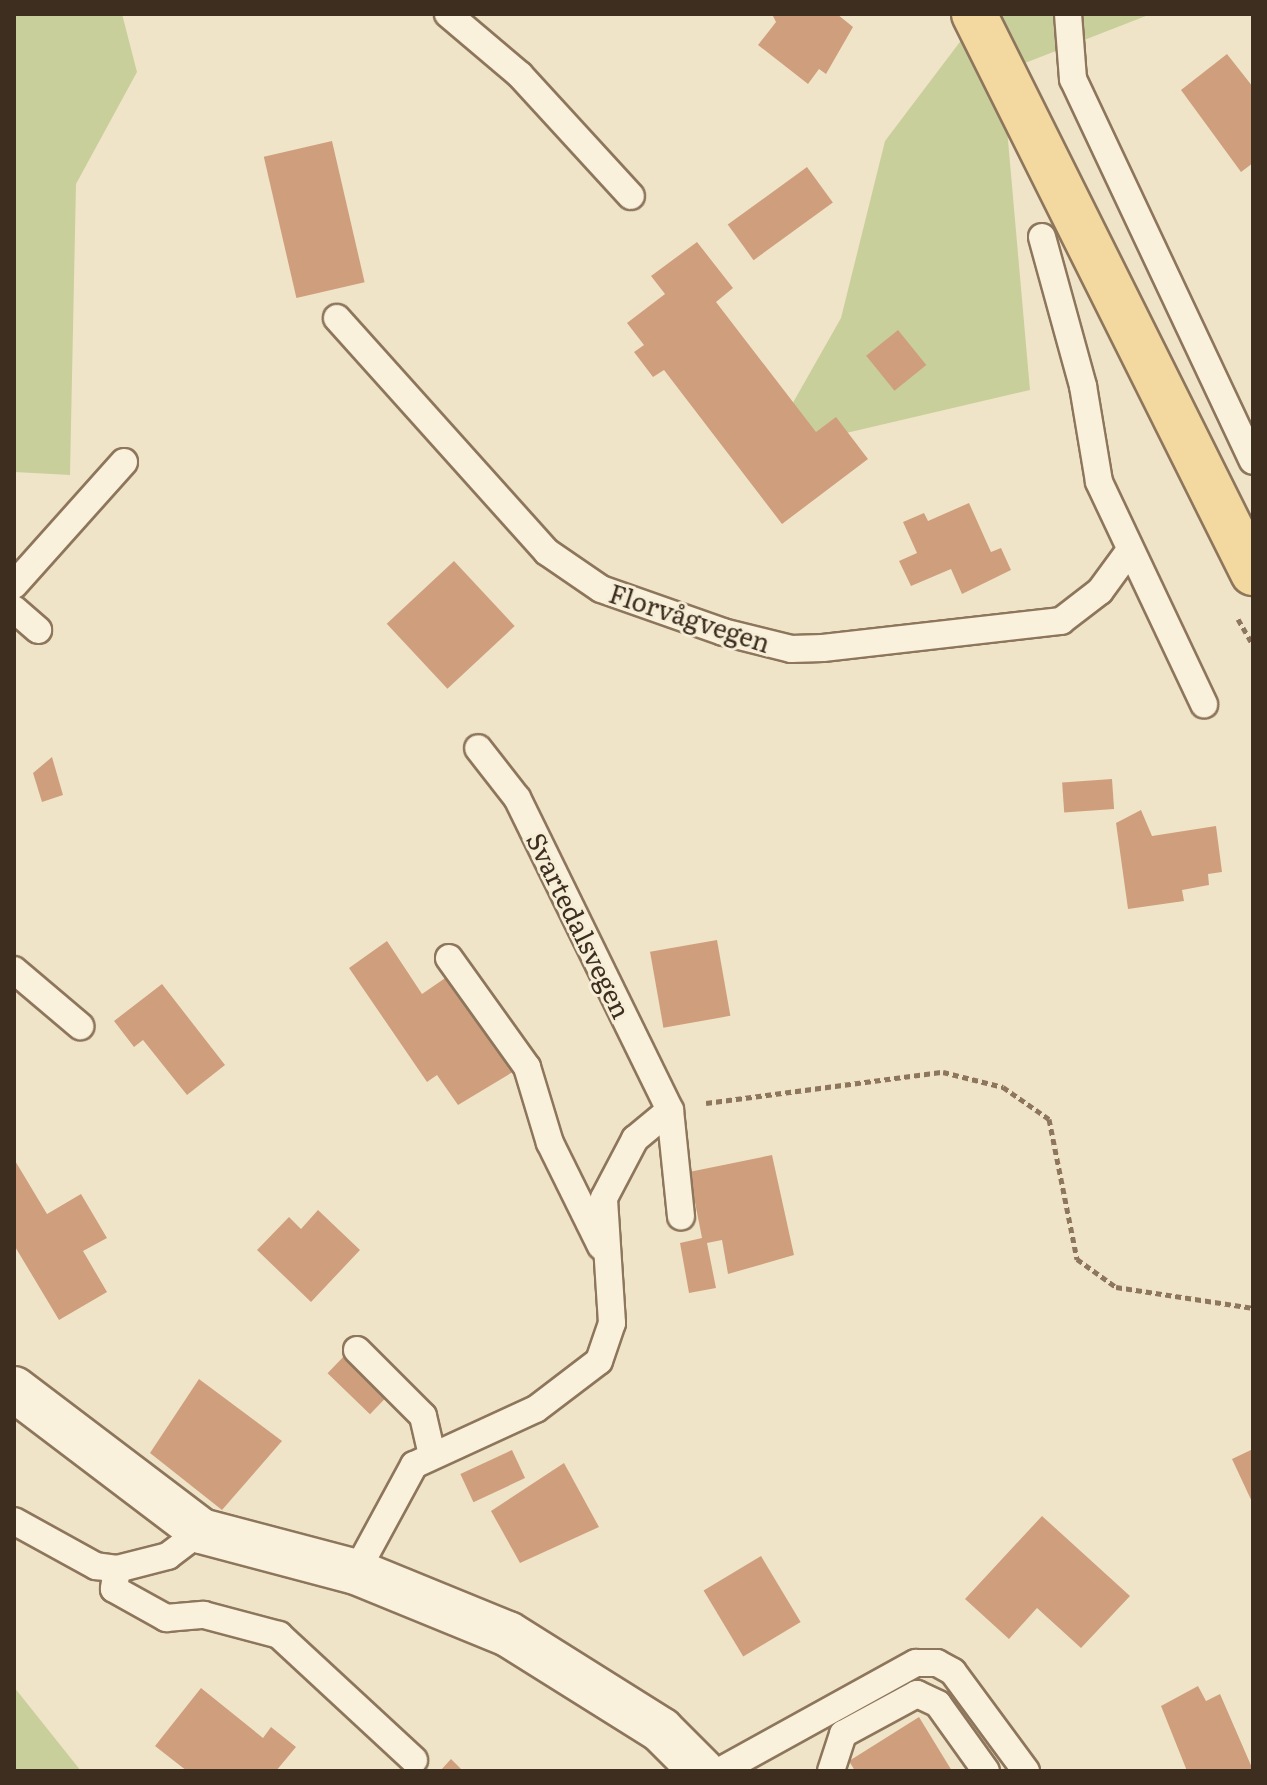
<!DOCTYPE html>
<meta charset="utf-8">
<style>
body{margin:0}
#map{position:relative;width:1267px;height:1785px;overflow:hidden;background:#f0e4c8;font-family:Literata,serif}
div>[style]{position:absolute}
.green>*{inset:0;background:#c9cf9b}
.building>*{inset:0;background:#cf9f7d;transform-origin:0 0}
.path>*{height:5px;margin-top:-2.5px;transform-origin:0;background:repeating-linear-gradient(90deg,#8d765c 0 6px,transparent 0 10px)}
.roads{filter:drop-shadow(2px 0 #8d765c) drop-shadow(-2px 0 #8d765c) drop-shadow(0 2px #8d765c) drop-shadow(0 -2px #8d765c)}
.lane>*{height:26px;margin:-13px;padding:0 13px;transform-origin:13px;border-radius:13px;background:#faf1dc}
.street>*{height:44px;margin:-22px;padding:0 22px;transform-origin:22px;border-radius:22px;background:#faf1dc}
.primary>*{height:44px;margin:-22px;padding:0 22px;transform-origin:22px;border-radius:22px;background:#f3d9a0}
span{translate:-50% -50%;white-space:nowrap;text-align:center;line-height:1.15;-webkit-text-stroke:6px #f7eed8;paint-order:stroke}
.street-label{font-size:26px;color:#3d2e20}
.frame{position:absolute;inset:0;border:16px solid #3d2e20;pointer-events:none}
</style>
<div id="map">
<div class="green">
<div style="clip-path:polygon(14px 14px,122px 14px,137px 72px,76px 184px,70px 475px,14px 472px)"></div>
<div style="clip-path:polygon(981px 14px,1151px 14px,1002px 72px,1030px 390px,765px 452px,841px 318px,885px 141px)"></div>
<div style="clip-path:polygon(14px 1687px,81px 1771px,14px 1771px)"></div>
</div>
<div class="building">
<div style="clip-path:polygon(772px 14px,837px 14px,853px 27px,826px 74px,819px 69px,808px 84px,758px 45px,776px 22px)"></div>
<div style="clip-path:polygon(1227px 54px,1253px 87px,1253px 163px,1241px 172px,1181px 90px)"></div>
<div style="left:332px;top:141px;width:145px;height:70px;rotate:77deg"></div>
<div style="left:807px;top:167px;width:44px;height:98px;rotate:54deg"></div>
<div style="clip-path:polygon(697px 242px,733px 288px,716px 302px,816px 432px,836px 417px,868px 459px,782px 524px,664px 370px,653px 377px,634px 352px,644px 345px,627px 323px,665px 294px,651px 276px)"></div>
<div style="left:898px;top:330px;width:45px;height:41px;rotate:51deg"></div>
<div style="clip-path:polygon(969px 503px,991px 552px,1001px 548px,1011px 570px,962px 594px,951px 569px,911px 586px,899px 561px,917px 553px,903px 522px,924px 513px,928px 521px)"></div>
<div style="left:454px;top:561px;width:89px;height:92px;rotate:47deg"></div>
<div style="clip-path:polygon(52px 757px,63px 795px,42px 802px,33px 773px)"></div>
<div style="left:1112px;top:779px;width:30px;height:50px;rotate:86deg"></div>
<div style="clip-path:polygon(1141px 810px,1152px 836px,1216px 826px,1222px 872px,1208px 874px,1209px 885px,1182px 890px,1184px 901px,1128px 909px,1116px 823px)"></div>
<div style="left:717px;top:940px;width:77px;height:68px;rotate:80deg"></div>
<div style="clip-path:polygon(387px 941px,422px 994px,454px 972px,521px 1067px,458px 1105px,437px 1075px,427px 1082px,349px 968px)"></div>
<div style="clip-path:polygon(162px 984px,225px 1065px,187px 1095px,143px 1040px,134px 1047px,114px 1021px)"></div>
<div style="clip-path:polygon(772px 1155px,794px 1255px,728px 1274px,722px 1240px,707px 1243px,716px 1288px,689px 1293px,680px 1243px,702px 1238px,689px 1172px)"></div>
<div style="clip-path:polygon(14px 1159px,47px 1214px,81px 1194px,107px 1238px,83px 1251px,107px 1292px,59px 1320px,14px 1245px)"></div>
<div style="clip-path:polygon(318px 1210px,360px 1250px,311px 1302px,257px 1250px,289px 1217px,301px 1229px)"></div>
<div style="left:347px;top:1353px;width:59px;height:28px;rotate:44deg"></div>
<div style="clip-path:polygon(199px 1379px,282px 1441px,222px 1510px,150px 1453px)"></div>
<div style="clip-path:polygon(1253px 1449px,1253px 1504px,1232px 1459px)"></div>
<div style="left:512px;top:1450px;width:31px;height:57px;rotate:65deg"></div>
<div style="clip-path:polygon(564px 1463px,599px 1527px,520px 1563px,491px 1511px)"></div>
<div style="clip-path:polygon(1042px 1516px,1130px 1596px,1081px 1648px,1037px 1608px,1009px 1639px,965px 1599px)"></div>
<div style="left:761px;top:1556px;width:77px;height:67px;rotate:59deg"></div>
<div style="clip-path:polygon(1198px 1686px,1206px 1701px,1220px 1694px,1253px 1770px,1187px 1771px,1161px 1706px)"></div>
<div style="clip-path:polygon(201px 1688px,263px 1738px,271px 1727px,296px 1747px,276px 1771px,187px 1771px,155px 1746px)"></div>
<div style="clip-path:polygon(919px 1717px,952px 1771px,855px 1771px,849px 1761px)"></div>
<div style="clip-path:polygon(451px 1759px,463px 1771px,440px 1771px)"></div>
</div>
<div class="path">
<div style="left:1238px;top:619px;width:30px;rotate:60deg"></div>
<div style="left:706px;top:1103px;width:239px;rotate:-7.5deg"></div>
<div style="left:943px;top:1072px;width:62px;rotate:14deg"></div>
<div style="left:1003px;top:1087px;width:56px;rotate:34.8deg"></div>
<div style="left:1049px;top:1119px;width:143px;rotate:78.7deg"></div>
<div style="left:1077px;top:1259px;width:48px;rotate:35.7deg"></div>
<div style="left:1116px;top:1287px;width:139px;rotate:8.7deg"></div>
</div>
<div class="roads">
<div class="lane">
<div style="left:448px;top:14px;width:94px;rotate:40.3deg"></div>
<div style="left:520px;top:75px;width:164px;rotate:47.5deg"></div>
<div style="left:1068px;top:14px;width:65px;rotate:85.6deg"></div>
<div style="left:1073px;top:79px;width:422px;rotate:64.8deg"></div>
<div style="left:1042px;top:237px;width:155px;rotate:74.6deg"></div>
<div style="left:1083px;top:386px;width:97px;rotate:80.5deg"></div>
<div style="left:1099px;top:482px;width:246px;rotate:64.7deg"></div>
<div style="left:337px;top:318px;width:314px;rotate:48.1deg"></div>
<div style="left:547px;top:552px;width:65px;rotate:34.4deg"></div>
<div style="left:601px;top:589px;width:129px;rotate:19.4deg"></div>
<div style="left:723px;top:632px;width:70px;rotate:14deg"></div>
<div style="left:791px;top:649px;width:32px;rotate:-2deg"></div>
<div style="left:823px;top:648px;width:240px;rotate:-6.5deg"></div>
<div style="left:1061px;top:621px;width:49px;rotate:-37.6deg"></div>
<div style="left:1100px;top:591px;width:46px;rotate:-53.9deg"></div>
<div style="left:14px;top:585px;width:165px;rotate:-48.2deg"></div>
<div style="left:14px;top:609px;width:32px;rotate:41deg"></div>
<div style="left:449px;top:958px;width:134px;rotate:54.4deg"></div>
<div style="left:527px;top:1067px;width:79px;rotate:73.2deg"></div>
<div style="left:550px;top:1143px;width:115px;rotate:63.7deg"></div>
<div style="left:14px;top:970px;width:87px;rotate:40.3deg"></div>
<div style="left:670px;top:1110px;width:107px;rotate:84.1deg"></div>
<div style="left:357px;top:1350px;width:93px;rotate:45deg"></div>
<div style="left:423px;top:1416px;width:39px;rotate:77deg"></div>
<div style="left:14px;top:1521px;width:94px;rotate:28.8deg"></div>
<div style="left:96px;top:1566px;width:21px;rotate:8deg"></div>
<div style="left:201px;top:1531px;width:41px;rotate:142.9deg"></div>
<div style="left:168px;top:1556px;width:53px;rotate:165.7deg"></div>
<div style="left:117px;top:1569px;width:20px;rotate:99deg"></div>
<div style="left:114px;top:1589px;width:60px;rotate:29.1deg"></div>
<div style="left:166px;top:1618px;width:38px;rotate:-5deg"></div>
<div style="left:204px;top:1615px;width:78px;rotate:14.9deg"></div>
<div style="left:279px;top:1635px;width:184px;rotate:42.8deg"></div>
<div style="left:356px;top:1572px;width:122px;rotate:-61.5deg"></div>
<div style="left:414px;top:1465px;width:134px;rotate:-24.7deg"></div>
<div style="left:536px;top:1409px;width:79px;rotate:-37.3deg"></div>
<div style="left:599px;top:1361px;width:40px;rotate:-71.1deg"></div>
<div style="left:612px;top:1323px;width:125px;rotate:-93.7deg"></div>
<div style="left:604px;top:1198px;width:67px;rotate:-62.3deg"></div>
<div style="left:635px;top:1139px;width:45px;rotate:-39.6deg"></div>
<div style="left:670px;top:1110px;width:347px;rotate:-116.1deg"></div>
<div style="left:517px;top:798px;width:63px;rotate:-128deg"></div>
<div style="left:720px;top:1771px;width:224px;rotate:-28.9deg"></div>
<div style="left:916px;top:1663px;width:21px"></div>
<div style="left:937px;top:1663px;width:18px;rotate:29deg"></div>
<div style="left:953px;top:1672px;width:123px;rotate:53.6deg"></div>
<div style="left:831px;top:1771px;width:39px;rotate:-72deg"></div>
<div style="left:843px;top:1734px;width:84px;rotate:-28.4deg"></div>
<div style="left:917px;top:1694px;width:23px;rotate:25deg"></div>
<div style="left:938px;top:1704px;width:82px;rotate:54.4deg"></div>
</div>
<div class="street">
<div style="left:14px;top:1389px;width:235px;rotate:37.2deg"></div>
<div style="left:201px;top:1531px;width:160px;rotate:14.8deg"></div>
<div style="left:356px;top:1572px;width:164px;rotate:22.2deg"></div>
<div style="left:508px;top:1634px;width:181px;rotate:32.1deg"></div>
<div style="left:661px;top:1730px;width:58px;rotate:45deg"></div>
</div>
<div class="primary">
<div style="left:974px;top:14px;width:625px;rotate:63.48deg"></div>
</div>
</div>
<div class="street-label">
<span style="left:690px;top:617px;rotate:18deg">Florvågvegen</span>
<span style="left:580px;top:925px;rotate:64deg">Svartedalsvegen</span>
</div>
<div class="frame"></div>
</div>
